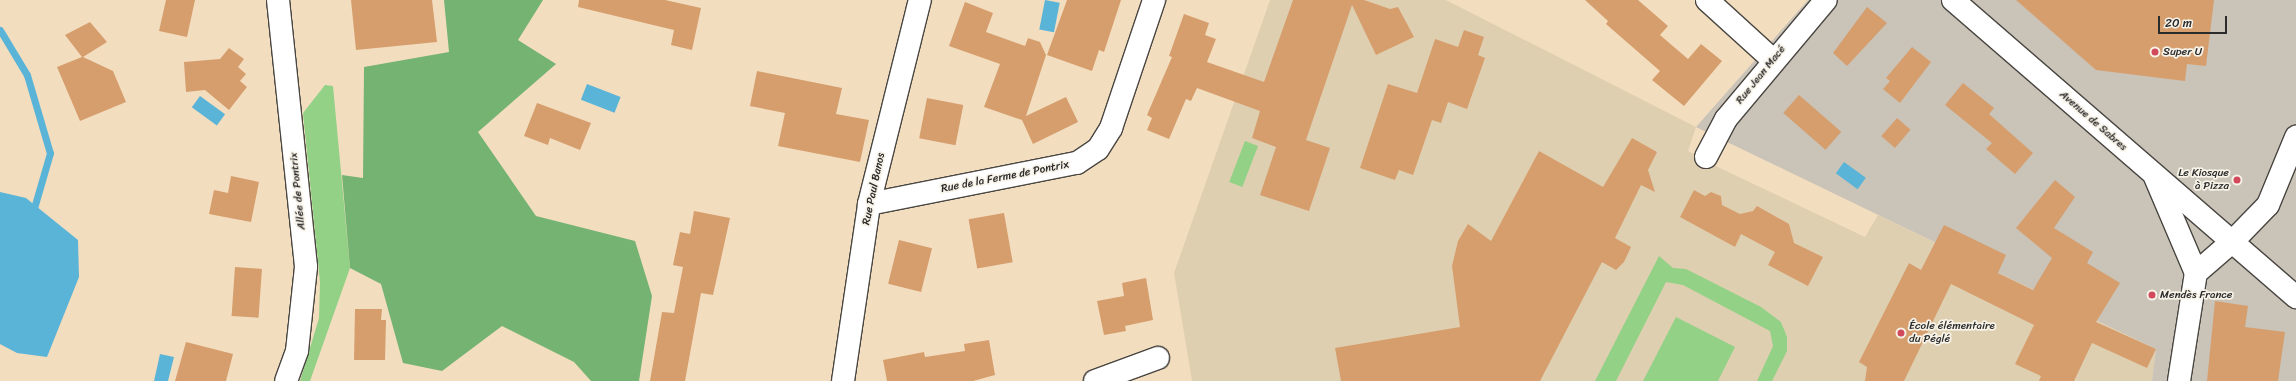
<!DOCTYPE html>
<meta charset="utf-8">
<style>
body{margin:0}
#map{position:relative;width:2296px;height:381px;overflow:hidden;background:#f3ddbf;font-family:Sriracha,sans-serif}
div>[style]{position:absolute}
.built>*{inset:0;background:#dfcfb1}
.industrial>*{inset:0;background:#cac3b8}
.green>*{inset:0;background:#92d186;transform-origin:0 0}
.forest>*{inset:0;background:#75b373}
.water>*{inset:0;background:#5ab4d7;transform-origin:0 0}
.stream>*{height:7px;margin:-3.5px;padding:0 3.5px;transform-origin:3.5px;border-radius:3.5px;background:#5ab4d7}
.building>*{inset:0;background:#d69e6d;transform-origin:0 0}
.roads{filter:drop-shadow(1px 0 #494641) drop-shadow(-1px 0 #494641) drop-shadow(0 1px #494641) drop-shadow(0 -1px #494641)}
.street>*{height:22px;margin:-11px;padding:0 11px;transform-origin:11px;border-radius:11px;background:#fff}
.secondary>*{height:22px;margin:-11px;padding:0 11px;transform-origin:11px;border-radius:11px;background:#fff}
.dots>*{width:11px;height:11px;translate:-50% -50%;box-sizing:border-box;border:2px solid #f7f3e8;border-radius:50%}
span{translate:-50% -50%;white-space:nowrap;text-align:center;line-height:1.15;-webkit-text-stroke:3.5px #f7f3e8;paint-order:stroke}
.poi-label{font-size:11px;color:#2b2b2b}
.left{translate:0 -50%;text-align:left}
.right{translate:-100% -50%;text-align:right}
.street-label{font-size:11px;color:#2b2b2b}
.scale{position:absolute;left:2158px;top:16px;width:69px;height:18px;box-sizing:border-box;border:2px solid #2b2b2b;border-top:0;padding-left:5px;font-size:12px;line-height:14px;white-space:nowrap;color:#2b2b2b;-webkit-text-stroke:3px #f7f3e8;paint-order:stroke}
</style>
<div id="map">
<div class="built">
<div style="clip-path:polygon(1270px 0,1446px 0,1696px 127px,1688px 151px,1720px 168px,1865px 237px,1878px 215px,2156px 349px,2152px 381px,1192px 381px,1174px 273px)"></div>
</div>
<div class="industrial">
<div style="clip-path:polygon(1808px 0,2296px 0,2296px 381px,2152px 381px,2156px 349px,1696px 127px)"></div>
</div>
<div class="green">
<div style="clip-path:polygon(325px 85px,333px 86px,350px 268px,310px 381px,300px 381px,319px 318px,320px 282px,303px 113px)"></div>
<div style="left:1245px;top:141px;width:14px;height:44px;rotate:21deg"></div>
<div style="clip-path:polygon(1659px 256px,1673px 268px,1686px 269px,1761px 307px,1781px 322px,1787px 337px,1787px 351px,1772px 381px,1757px 381px,1773px 346px,1770px 331px,1683px 285px,1666px 282px,1616px 381px,1595px 381px)"></div>
<div style="clip-path:polygon(1676px 317px,1735px 347px,1718px 381px,1643px 381px)"></div>
</div>
<div class="forest">
<div style="clip-path:polygon(444px 0,543px 0,518px 40px,556px 64px,478px 132px,536px 216px,635px 241px,652px 296px,639px 381px,591px 381px,574px 362px,502px 326px,442px 371px,403px 363px,381px 284px,350px 268px,342px 175px,363px 178px,364px 67px,449px 52px)"></div>
</div>
<div class="water">
<div style="left:1045px;top:0;width:15px;height:30px;rotate:11deg"></div>
<div style="left:587px;top:84px;width:36px;height:17px;rotate:21deg"></div>
<div style="left:200px;top:96px;width:31px;height:14px;rotate:36deg"></div>
<div style="left:1844px;top:162px;width:27px;height:14px;rotate:36deg"></div>
<div style="clip-path:polygon(0 192px,26px 198px,78px 240px,79px 277px,47px 357px,17px 353px,0 344px)"></div>
<div style="clip-path:polygon(160px 354px,174px 357px,168px 381px,154px 381px)"></div>
</div>
<div class="stream">
<div style="left:0;top:30px;width:52px;rotate:59deg"></div>
<div style="left:27px;top:75px;width:81px;rotate:73.6deg"></div>
<div style="left:50px;top:153px;width:65px;rotate:106.2deg"></div>
</div>
<div class="building">
<div style="clip-path:polygon(166px 0,195px 0,187px 37px,159px 31px)"></div>
<div style="clip-path:polygon(351px 0,432px 0,437px 42px,356px 50px)"></div>
<div style="clip-path:polygon(579px 0,665px 0,701px 8px,692px 50px,671px 45px,674px 30px,578px 7px)"></div>
<div style="clip-path:polygon(1067px 0,1121px 0,1104px 52px,1099px 50px,1092px 71px,1047px 55px)"></div>
<div style="clip-path:polygon(1293px 0,1364px 0,1390px 9px,1398px 7px,1414px 37px,1376px 55px,1352px 5px,1306px 140px,1330px 148px,1309px 211px,1260px 195px,1276px 147px,1252px 138px,1260px 111px,1197px 88px,1191px 101px,1186px 99px,1169px 139px,1147px 130px,1152px 118px,1147px 115px,1172px 57px,1169px 56px,1184px 14px,1209px 23px,1205px 35px,1216px 39px,1207px 62px,1264px 82px)"></div>
<div style="clip-path:polygon(1585px 0,1638px 0,1668px 26px,1660px 35px,1688px 59px,1701px 44px,1722px 61px,1684px 106px,1652px 80px,1660px 71px,1606px 24px,1608px 21px)"></div>
<div style="clip-path:polygon(2016px 0,2214px 0,2206px 66px,2187px 64px,2185px 81px,2096px 70px)"></div>
<div style="clip-path:polygon(965px 2px,993px 13px,986px 32px,1025px 46px,1028px 38px,1040px 42px,1046px 55px,1026px 116px,1066px 97px,1078px 122px,1033px 144px,1022px 120px,984px 107px,1000px 64px,949px 46px)"></div>
<div style="clip-path:polygon(1867px 7px,1887px 23px,1847px 66px,1833px 53px)"></div>
<div style="clip-path:polygon(90px 22px,107px 42px,83px 57px,113px 71px,126px 102px,80px 121px,57px 67px,82px 57px,65px 35px)"></div>
<div style="clip-path:polygon(1464px 30px,1484px 37px,1478px 55px,1485px 58px,1467px 109px,1448px 102px,1441px 123px,1432px 120px,1413px 175px,1399px 170px,1395px 180px,1360px 168px,1388px 84px,1417px 93px,1435px 39px,1458px 47px)"></div>
<div style="clip-path:polygon(1912px 47px,1931px 62px,1900px 103px,1883px 89px,1890px 81px,1886px 78px)"></div>
<div style="clip-path:polygon(229px 48px,244px 59px,238px 67px,246px 74px,240px 81px,247px 87px,229px 110px,205px 90px,186px 92px,184px 62px,220px 59px)"></div>
<div style="clip-path:polygon(757px 71px,842px 88px,836px 114px,869px 120px,860px 162px,778px 146px,785px 113px,750px 106px)"></div>
<div style="clip-path:polygon(1963px 83px,1994px 108px,1989px 114px,2033px 153px,2015px 174px,1986px 149px,1992px 143px,1945px 105px)"></div>
<div style="left:1799px;top:95px;width:56px;height:24px;rotate:41deg"></div>
<div style="left:927px;top:98px;width:37px;height:41px;rotate:11deg"></div>
<div style="clip-path:polygon(537px 103px,591px 123px,580px 150px,550px 138px,548px 145px,524px 136px)"></div>
<div style="left:1897px;top:118px;width:18px;height:24px;rotate:41deg"></div>
<div style="clip-path:polygon(1632px 138px,1657px 152px,1648px 170px,1655px 192px,1641px 185px,1615px 238px,1631px 247px,1624px 262px,1616px 270px,1602px 262px,1540px 381px,1341px 381px,1335px 348px,1460px 327px,1452px 266px,1458px 241px,1468px 224px,1491px 241px,1539px 151px,1603px 187px)"></div>
<div style="clip-path:polygon(231px 176px,259px 182px,251px 222px,209px 214px,214px 190px,228px 193px)"></div>
<div style="clip-path:polygon(2055px 180px,2075px 197px,2054px 228px,2093px 252px,2087px 263px,2120px 283px,2096px 322px,2156px 349px,2147px 368px,2092px 343px,2074px 381px,2039px 381px,2041px 376px,2015px 364px,2034px 325px,1951px 284px,1904px 381px,1865px 381px,1867px 367px,1859px 362px,1909px 263px,1921px 270px,1944px 225px,2006px 255px,1998px 273px,2033px 290px,2052px 258px,2016px 228px)"></div>
<div style="clip-path:polygon(1694px 190px,1705px 196px,1711px 192px,1721px 196px,1722px 205px,1740px 214px,1753px 211px,1757px 206px,1789px 224px,1794px 243px,1823px 257px,1808px 286px,1768px 265px,1775px 252px,1741px 234px,1735px 247px,1680px 217px)"></div>
<div style="clip-path:polygon(694px 211px,730px 218px,713px 295px,701px 293px,685px 381px,650px 381px,662px 312px,674px 313px,683px 267px,673px 265px,680px 232px,690px 234px)"></div>
<div style="left:1004px;top:213px;width:50px;height:36px;rotate:80deg"></div>
<div style="left:899px;top:240px;width:34px;height:45px;rotate:14deg"></div>
<div style="left:235px;top:267px;width:27px;height:49px;rotate:4deg"></div>
<div style="clip-path:polygon(1146px 278px,1153px 320px,1125px 326px,1126px 331px,1104px 335px,1097px 301px,1124px 296px,1122px 283px)"></div>
<div style="clip-path:polygon(2215px 301px,2248px 306px,2245px 327px,2285px 332px,2278px 381px,2207px 381px)"></div>
<div style="clip-path:polygon(355px 309px,382px 309px,381px 320px,386px 320px,385px 360px,354px 360px)"></div>
<div style="clip-path:polygon(989px 340px,995px 375px,973px 381px,887px 381px,883px 360px,924px 352px,925px 357px,965px 351px,964px 344px)"></div>
<div style="clip-path:polygon(186px 342px,233px 354px,226px 381px,175px 381px)"></div>
</div>
<div class="roads">
<div class="street">
<div style="left:278px;top:0;width:268px;rotate:84deg"></div>
<div style="left:306px;top:267px;width:84px;rotate:96.1deg"></div>
<div style="left:297px;top:351px;width:32px;rotate:110deg"></div>
<div style="left:1707px;top:0;width:89px;rotate:42.3deg"></div>
<div style="left:1706px;top:157px;width:43px;rotate:-62.2deg"></div>
<div style="left:1726px;top:119px;width:155px;rotate:-50deg"></div>
<div style="left:869px;top:204px;width:212px;rotate:-11.2deg"></div>
<div style="left:1077px;top:163px;width:25px;rotate:-34deg"></div>
<div style="left:1098px;top:149px;width:25px;rotate:-58deg"></div>
<div style="left:1111px;top:128px;width:135px;rotate:-71.4deg"></div>
<div style="left:2233px;top:241px;width:50px;rotate:-45.8deg"></div>
<div style="left:2268px;top:205px;width:74px;rotate:-67.6deg"></div>
<div style="left:843px;top:381px;width:179px;rotate:-81.6deg"></div>
<div style="left:869px;top:204px;width:210px;rotate:-76deg"></div>
<div style="left:1095px;top:381px;width:67px;rotate:-20.1deg"></div>
</div>
<div class="secondary">
<div style="left:1953px;top:0;width:454px;rotate:40.9deg"></div>
<div style="left:2155px;top:177px;width:104px;rotate:66.9deg"></div>
<div style="left:2196px;top:273px;width:49px;rotate:-40.9deg"></div>
<div style="left:2179px;top:381px;width:109px;rotate:-81.1deg"></div>
</div>
</div>
<div class="dots">
<div style="left:2155px;top:52px;background:#d1495b"></div>
<div style="left:2237px;top:180px;background:#d1495b"></div>
<div style="left:2152px;top:295px;background:#d1495b"></div>
<div style="left:1901px;top:333px;background:#d1495b"></div>
</div>
<div class="poi-label">
<span class="left" style="left:2163px;top:52px">Super U</span>
<span class="right" style="left:2229px;top:180px">Le Kiosque<br>à Pizza</span>
<span class="left" style="left:2160px;top:295px">Mendès France</span>
<span class="left" style="left:1909px;top:333px">École élémentaire<br>du Péglé</span>
</div>
<div class="street-label">
<span style="left:1761px;top:75px;rotate:-51deg">Rue Jean Macé</span>
<span style="left:2093px;top:121px;rotate:41deg">Avenue de Sabres</span>
<span style="left:1005px;top:177px;rotate:-11deg">Rue de la Ferme de Pontrix</span>
<span style="left:874px;top:189px;rotate:-78deg">Rue Paul Banos</span>
<span style="left:298px;top:191px;rotate:-96deg">Allée de Pontrix</span>
</div>
<div class="scale">20 m</div>
</div>
